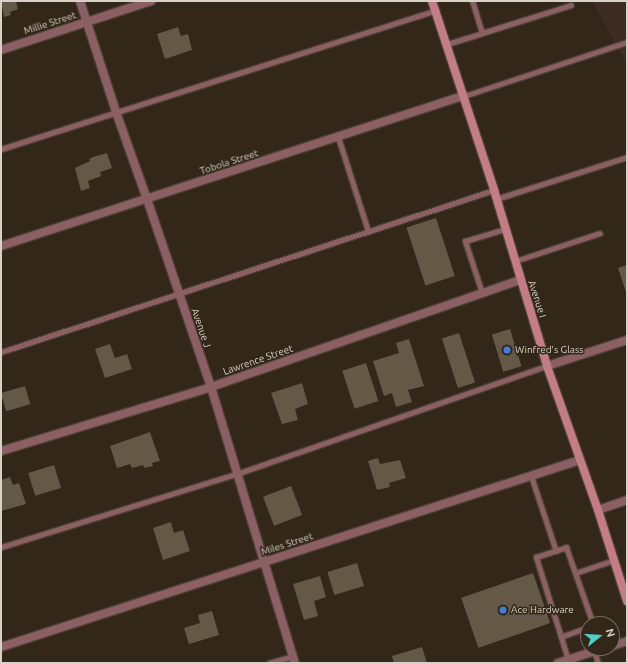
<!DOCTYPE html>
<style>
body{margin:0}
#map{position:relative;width:628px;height:664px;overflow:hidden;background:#322718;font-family:Ubuntu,sans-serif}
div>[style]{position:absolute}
.commercial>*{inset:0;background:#3e2c24}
.building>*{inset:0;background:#645847;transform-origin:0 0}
.roads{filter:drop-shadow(1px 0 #4c4234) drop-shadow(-1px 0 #4c4234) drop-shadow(0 1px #4c4234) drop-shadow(0 -1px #4c4234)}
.service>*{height:5px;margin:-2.5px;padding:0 2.5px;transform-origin:2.5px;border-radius:2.5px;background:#8c5f65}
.minor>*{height:8px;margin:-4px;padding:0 4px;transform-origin:4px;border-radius:4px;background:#8c5f65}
.tertiary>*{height:8px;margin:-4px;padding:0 4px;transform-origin:4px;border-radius:4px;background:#8c5f65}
.secondary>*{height:8px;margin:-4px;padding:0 4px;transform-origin:4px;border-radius:4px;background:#c47d86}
.dots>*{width:11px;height:11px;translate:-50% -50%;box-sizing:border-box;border:2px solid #322718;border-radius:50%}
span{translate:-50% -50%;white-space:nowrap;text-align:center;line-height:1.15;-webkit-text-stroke:3px #322718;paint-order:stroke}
.street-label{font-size:10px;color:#d7d1c7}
.poi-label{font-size:10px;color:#d7d1c7}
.left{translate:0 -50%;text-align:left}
.frame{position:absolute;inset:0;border:2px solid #d7d1c7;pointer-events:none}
.north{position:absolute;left:580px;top:616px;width:40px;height:40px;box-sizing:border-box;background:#322718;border:1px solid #746b5e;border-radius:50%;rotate:73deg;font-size:11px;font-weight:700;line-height:16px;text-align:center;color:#d7d1c7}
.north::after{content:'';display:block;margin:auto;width:14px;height:18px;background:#53cdc9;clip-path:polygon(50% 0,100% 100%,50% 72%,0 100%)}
</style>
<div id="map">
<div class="commercial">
<div style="clip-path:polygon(592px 1px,627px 1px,627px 65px)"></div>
</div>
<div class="building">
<div style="clip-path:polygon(1px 1px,16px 1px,18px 9px,10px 12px,11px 15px,4px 17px)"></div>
<div style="clip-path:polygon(178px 27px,181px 36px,188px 34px,192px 50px,165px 59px,157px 34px)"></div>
<div style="clip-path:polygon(107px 153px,112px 168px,100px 172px,101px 176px,88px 181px,90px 188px,81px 191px,75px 168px,90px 161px,89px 159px,93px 157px)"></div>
<div style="left:436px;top:218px;width:61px;height:31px;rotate:72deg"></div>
<div style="clip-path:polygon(627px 265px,627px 295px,618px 268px)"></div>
<div style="left:510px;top:329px;width:39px;height:19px;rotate:73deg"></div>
<div style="left:459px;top:333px;width:52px;height:18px;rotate:72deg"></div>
<div style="clip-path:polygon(409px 339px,424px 386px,408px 390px,412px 402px,396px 407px,392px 393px,384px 396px,373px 361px,399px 353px,396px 343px)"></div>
<div style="clip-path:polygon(110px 344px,115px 358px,127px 354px,132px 369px,105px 378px,95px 349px)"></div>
<div style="left:366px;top:363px;width:40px;height:25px;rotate:72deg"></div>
<div style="clip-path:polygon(302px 383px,308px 404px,295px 409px,298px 420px,282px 424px,271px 393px)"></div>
<div style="left:25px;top:386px;width:19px;height:25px;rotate:74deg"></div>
<div style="clip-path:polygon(150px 432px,160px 461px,152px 463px,153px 466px,144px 468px,143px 465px,132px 468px,130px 464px,117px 468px,110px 446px)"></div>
<div style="clip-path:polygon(378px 458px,380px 464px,400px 460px,406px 478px,389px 483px,390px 487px,377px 490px,368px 461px)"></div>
<div style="left:54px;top:465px;width:24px;height:27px;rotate:73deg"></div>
<div style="clip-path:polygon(10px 477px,13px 485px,19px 483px,26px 504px,1px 511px,1px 480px)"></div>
<div style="left:291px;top:486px;width:31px;height:30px;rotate:69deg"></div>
<div style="clip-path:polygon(171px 522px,174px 533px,183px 530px,190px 551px,163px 560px,153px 528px)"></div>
<div style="left:357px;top:563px;width:24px;height:31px;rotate:73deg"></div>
<div style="left:533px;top:573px;width:53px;height:76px;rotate:71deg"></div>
<div style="clip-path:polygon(320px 576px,326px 597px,314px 601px,318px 616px,304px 620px,293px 584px)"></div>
<div style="clip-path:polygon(212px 611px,219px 635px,189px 644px,184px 628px,200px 623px,198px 615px)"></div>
<div style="clip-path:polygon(422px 647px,427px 663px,394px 663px,392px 656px)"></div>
</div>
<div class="roads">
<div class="service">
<div style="left:482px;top:33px;width:93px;rotate:-17.5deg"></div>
<div style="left:447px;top:44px;width:37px;rotate:-17deg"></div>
<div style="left:482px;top:33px;width:34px;rotate:-107deg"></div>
<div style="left:464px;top:96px;width:172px;rotate:-18.3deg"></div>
<div style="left:338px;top:137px;width:99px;rotate:72.3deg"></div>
<div style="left:1px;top:149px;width:457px;rotate:-17.7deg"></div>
<div style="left:496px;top:199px;width:138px;rotate:-17.8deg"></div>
<div style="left:515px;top:261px;width:89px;rotate:-18.2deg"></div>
<div style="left:482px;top:293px;width:55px;rotate:-108.1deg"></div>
<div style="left:465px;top:241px;width:42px;rotate:-16.7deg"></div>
<div style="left:1px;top:352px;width:519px;rotate:-18.19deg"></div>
<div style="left:531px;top:476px;width:79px;rotate:71.6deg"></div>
<div style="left:1px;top:547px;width:246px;rotate:-17.3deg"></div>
<div style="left:236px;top:474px;width:329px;rotate:-19.2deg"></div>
<div style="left:575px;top:573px;width:41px;rotate:-18.4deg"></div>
<div style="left:588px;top:627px;width:29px;rotate:160deg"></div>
<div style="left:561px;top:637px;width:84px;rotate:-107.4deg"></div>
<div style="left:536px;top:557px;width:32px;rotate:-18deg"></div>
<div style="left:566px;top:547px;width:82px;rotate:70.7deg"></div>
<div style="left:561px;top:637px;width:24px;rotate:73deg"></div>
<div style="left:594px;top:651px;width:13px;rotate:72deg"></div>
<div style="left:269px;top:663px;width:25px;rotate:-16deg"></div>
</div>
<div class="minor">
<div style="left:80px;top:1px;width:117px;rotate:72deg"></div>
<div style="left:116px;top:112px;width:92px;rotate:70.4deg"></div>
<div style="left:147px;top:199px;width:199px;rotate:71.2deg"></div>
<div style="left:211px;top:387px;width:288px;rotate:73.1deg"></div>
<div style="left:1px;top:50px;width:158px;rotate:-18.1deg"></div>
<div style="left:1px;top:246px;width:487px;rotate:-18deg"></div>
<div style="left:547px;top:366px;width:84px;rotate:-18deg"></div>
<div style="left:1px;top:451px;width:220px;rotate:-16.9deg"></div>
<div style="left:211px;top:387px;width:327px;rotate:-19.1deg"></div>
<div style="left:612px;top:646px;width:16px;rotate:-18deg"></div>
<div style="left:1px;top:647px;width:608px;rotate:-17.9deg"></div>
<div style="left:558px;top:663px;width:48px;rotate:-18.1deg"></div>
</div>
<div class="tertiary">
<div style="left:598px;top:510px;width:31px;rotate:-19deg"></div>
</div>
<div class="secondary">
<div style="left:432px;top:1px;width:199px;rotate:71.8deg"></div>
<div style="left:494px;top:190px;width:184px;rotate:73.2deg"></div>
<div style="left:547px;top:366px;width:153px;rotate:70.5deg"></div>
<div style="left:598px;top:510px;width:96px;rotate:72.3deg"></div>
</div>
</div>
<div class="dots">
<div style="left:507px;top:350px;background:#3f7fe0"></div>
<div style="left:503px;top:610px;background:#3f7fe0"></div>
</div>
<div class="street-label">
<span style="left:50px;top:23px;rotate:-18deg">Millie Street</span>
<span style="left:229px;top:162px;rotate:-18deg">Tobola Street</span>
<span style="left:537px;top:299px;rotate:72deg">Avenue I</span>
<span style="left:201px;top:328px;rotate:71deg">Avenue J</span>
<span style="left:258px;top:360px;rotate:-19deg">Lawrence Street</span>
<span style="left:287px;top:544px;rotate:-18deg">Miles Street</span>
</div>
<div class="poi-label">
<span class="left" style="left:515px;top:350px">Winfred's Glass</span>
<span class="left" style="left:511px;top:610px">Ace Hardware</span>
</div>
<div class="frame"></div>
<div class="north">N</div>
</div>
